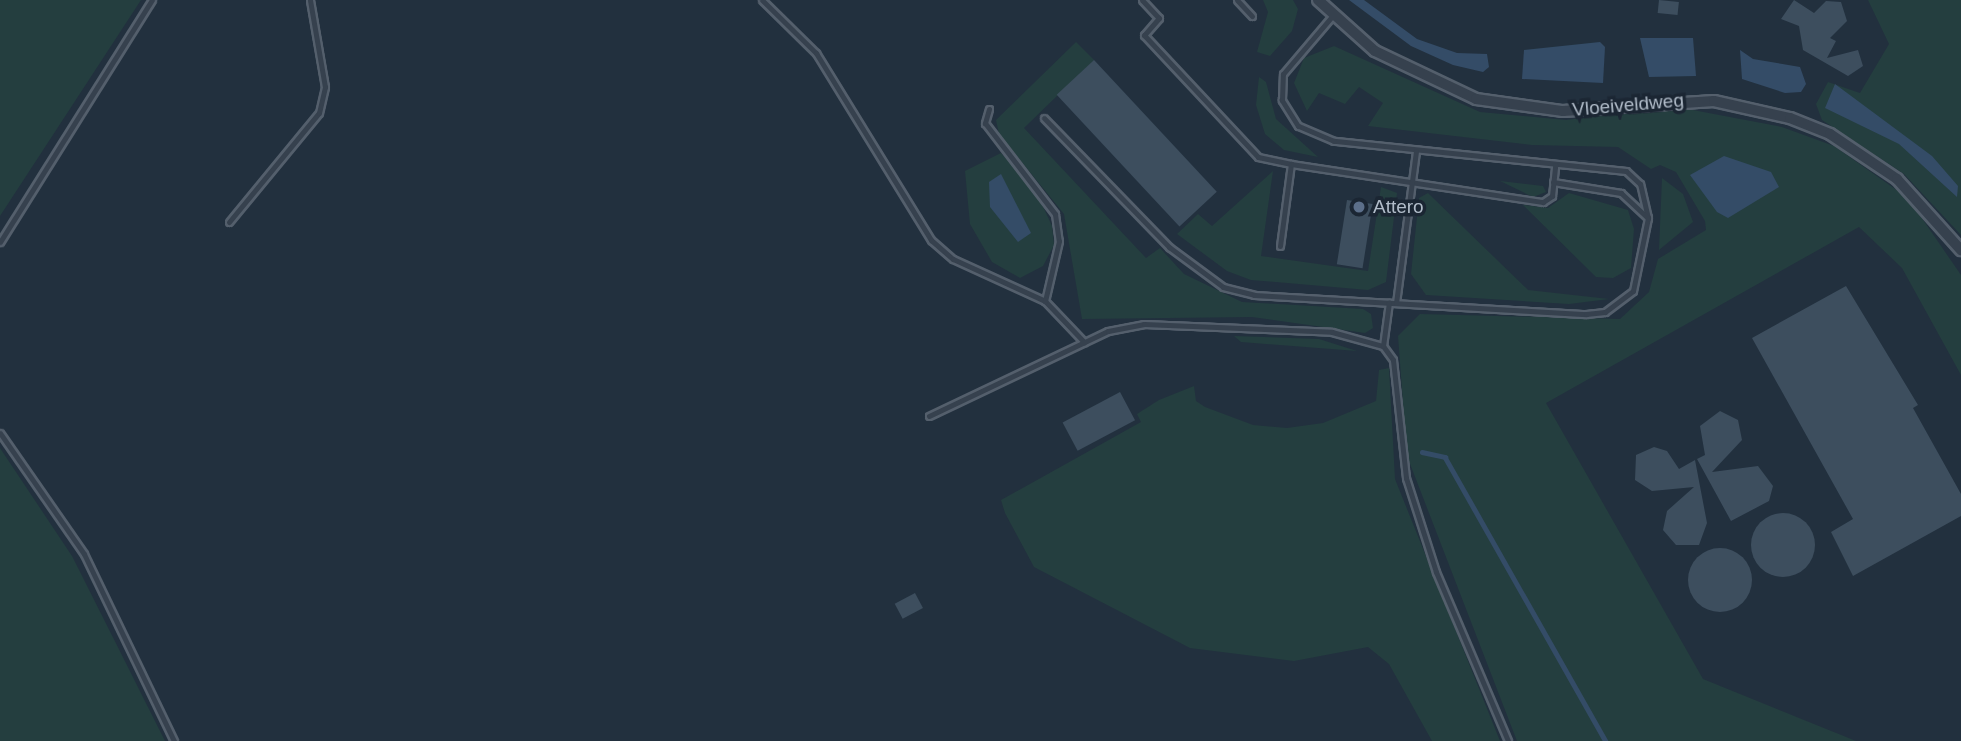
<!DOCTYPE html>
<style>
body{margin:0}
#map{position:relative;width:1961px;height:741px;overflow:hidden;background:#22303e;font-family:Helvetica,sans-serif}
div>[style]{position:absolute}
.green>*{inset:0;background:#243e3f}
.water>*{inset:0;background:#344c67}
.stream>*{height:4.5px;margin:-2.25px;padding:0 2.25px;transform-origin:2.25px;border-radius:2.25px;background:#344c67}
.building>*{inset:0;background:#3d4e5e;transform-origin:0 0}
.round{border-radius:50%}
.roads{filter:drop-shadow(2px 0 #545f6c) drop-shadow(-2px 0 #545f6c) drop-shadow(0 2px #545f6c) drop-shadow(0 -2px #545f6c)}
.lane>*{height:5px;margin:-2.5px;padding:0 2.5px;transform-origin:2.5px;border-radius:2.5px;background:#36414e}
.street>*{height:10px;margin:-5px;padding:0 5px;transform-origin:5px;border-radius:5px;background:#36414e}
.dots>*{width:19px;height:19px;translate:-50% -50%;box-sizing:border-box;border:4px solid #1b2633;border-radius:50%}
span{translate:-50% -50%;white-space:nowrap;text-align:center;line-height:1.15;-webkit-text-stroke:7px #1b2633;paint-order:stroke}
.street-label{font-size:19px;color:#b1bcc9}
.poi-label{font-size:19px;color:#b1bcc9}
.left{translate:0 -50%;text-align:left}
</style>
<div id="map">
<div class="green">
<div style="clip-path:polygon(0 0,141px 0,0 216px)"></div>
<div style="clip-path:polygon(1263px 0,1293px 0,1298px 9px,1292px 31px,1270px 56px,1257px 52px,1268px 12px)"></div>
<div style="clip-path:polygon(1868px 0,1961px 0,1961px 235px,1904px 174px,1822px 120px,1816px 104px,1828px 82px,1860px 93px,1889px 44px)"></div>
<div style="clip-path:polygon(1076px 42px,1094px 60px,1024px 128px,1146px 258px,1160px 248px,1184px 274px,1242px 302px,1363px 309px,1371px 314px,1373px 328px,1365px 333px,1252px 317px,1082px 319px,1064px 214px,999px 134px,996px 120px)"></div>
<div style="clip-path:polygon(1334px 46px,1480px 112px,1566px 120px,1677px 107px,1782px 127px,1834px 146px,1908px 198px,1961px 275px,1961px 375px,1902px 268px,1859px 227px,1546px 403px,1703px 679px,1856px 741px,1517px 741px,1407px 456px,1398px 336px,1420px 314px,1620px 319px,1649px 292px,1658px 259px,1706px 230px,1705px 221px,1676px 172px,1660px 165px,1651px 169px,1618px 147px,1532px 145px,1368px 126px,1383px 103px,1359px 87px,1345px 104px,1319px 93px,1307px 111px,1294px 83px,1304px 58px)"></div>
<div style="clip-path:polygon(1259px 77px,1266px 82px,1276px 119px,1318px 157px,1284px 150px,1265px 134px,1256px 105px)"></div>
<div style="clip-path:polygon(1001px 153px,1035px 189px,1052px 226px,1054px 245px,1043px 266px,1020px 278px,992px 262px,970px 224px,965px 171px)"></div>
<div style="clip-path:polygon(1273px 171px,1261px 256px,1368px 271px,1381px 187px,1397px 193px,1386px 282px,1368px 290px,1251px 280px,1227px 271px,1177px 234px,1198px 214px,1212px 226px)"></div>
<div style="clip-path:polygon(1662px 178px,1683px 194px,1693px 222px,1659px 250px)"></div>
<div style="clip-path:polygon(1500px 181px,1543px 186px,1546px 192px,1533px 197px)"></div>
<div style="clip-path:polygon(1428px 193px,1528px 290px,1609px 299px,1569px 304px,1426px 295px,1411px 274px,1419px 198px)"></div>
<div style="clip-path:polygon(1569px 193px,1628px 210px,1634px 229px,1631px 268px,1613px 278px,1596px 277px,1523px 205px,1548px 208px)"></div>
<div style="clip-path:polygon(1234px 336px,1319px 339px,1357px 351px,1241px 342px)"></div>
<div style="clip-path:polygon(1389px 368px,1395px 479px,1500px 741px,1432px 741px,1389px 664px,1368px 647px,1294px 661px,1190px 648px,1034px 567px,1005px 513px,1001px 500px,1141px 422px,1137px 414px,1159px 400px,1194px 386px,1196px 401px,1205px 407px,1253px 425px,1287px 428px,1323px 423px,1376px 401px,1379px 370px)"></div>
<div style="clip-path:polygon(0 448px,72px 556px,165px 741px,0 741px)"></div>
</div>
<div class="water">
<div style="clip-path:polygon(1349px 0,1364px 0,1417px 39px,1457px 53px,1487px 54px,1489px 67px,1483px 72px,1453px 65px,1411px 46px)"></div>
<div style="clip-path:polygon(1640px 38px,1693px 38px,1696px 76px,1649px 77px)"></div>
<div style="clip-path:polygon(1600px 42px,1605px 47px,1603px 83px,1522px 79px,1524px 50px)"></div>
<div style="clip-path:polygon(1740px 50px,1753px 59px,1800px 67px,1806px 84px,1801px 92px,1785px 93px,1742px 79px)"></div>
<div style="clip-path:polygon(1835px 84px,1932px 156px,1958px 186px,1957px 197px,1899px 144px,1825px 108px)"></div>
<div style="clip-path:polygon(1724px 156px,1771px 172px,1779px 187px,1728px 218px,1717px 212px,1690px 175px)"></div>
<div style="clip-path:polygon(1001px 174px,1031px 233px,1018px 242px,990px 207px,989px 182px)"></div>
</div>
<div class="stream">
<div style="left:1422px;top:452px;width:24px;rotate:12deg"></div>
<div style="left:1445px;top:457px;width:326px;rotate:60.5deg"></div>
</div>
<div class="building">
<div style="left:1659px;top:0;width:20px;height:13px;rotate:6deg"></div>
<div style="clip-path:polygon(1794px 0,1814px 13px,1826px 1px,1841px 2px,1847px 21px,1830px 38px,1836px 41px,1827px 58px,1858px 50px,1863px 66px,1848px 76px,1803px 50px,1799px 26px,1781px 19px)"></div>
<div style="left:1094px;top:60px;width:180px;height:51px;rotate:47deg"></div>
<div style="left:1347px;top:200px;width:26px;height:65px;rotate:9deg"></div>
<div style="clip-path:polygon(1846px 286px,1918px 405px,1913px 408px,1961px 494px,1961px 516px,1853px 576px,1831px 532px,1853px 519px,1752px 338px)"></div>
<div style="left:1120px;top:392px;width:32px;height:65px;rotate:62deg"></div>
<div style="clip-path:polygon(1720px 411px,1738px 420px,1742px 440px,1712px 472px,1758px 466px,1773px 486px,1769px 501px,1731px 521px,1697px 459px,1705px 455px,1700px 426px)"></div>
<div style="clip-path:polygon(1654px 447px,1667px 451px,1679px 469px,1695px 460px,1707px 523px,1699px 545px,1676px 545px,1663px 530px,1667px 511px,1694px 487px,1652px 491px,1635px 480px,1636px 455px)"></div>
<div class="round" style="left:1751px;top:513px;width:64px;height:64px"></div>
<div class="round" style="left:1688px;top:548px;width:64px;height:64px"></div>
<div style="left:915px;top:593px;width:17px;height:23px;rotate:62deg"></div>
</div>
<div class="roads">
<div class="lane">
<div style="left:762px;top:0;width:76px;rotate:44.5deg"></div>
<div style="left:816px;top:53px;width:220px;rotate:58.4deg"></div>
<div style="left:931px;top:240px;width:29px;rotate:41deg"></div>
<div style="left:953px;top:259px;width:101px;rotate:24.5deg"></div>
<div style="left:1045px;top:301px;width:57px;rotate:46.4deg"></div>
<div style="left:1142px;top:0;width:25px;rotate:47deg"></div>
<div style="left:1159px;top:18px;width:23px;rotate:131deg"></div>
<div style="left:1144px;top:35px;width:167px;rotate:46.9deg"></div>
<div style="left:1258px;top:157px;width:34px;rotate:12deg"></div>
<div style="left:1237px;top:0;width:22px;rotate:47deg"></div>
<div style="left:989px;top:109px;width:15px;rotate:106deg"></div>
<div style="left:985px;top:123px;width:115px;rotate:52.4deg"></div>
<div style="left:1055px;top:214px;width:27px;rotate:82deg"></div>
<div style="left:1059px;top:241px;width:62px;rotate:103.1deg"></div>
<div style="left:1044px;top:118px;width:180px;rotate:45.9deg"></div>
<div style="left:1169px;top:247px;width:67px;rotate:36.5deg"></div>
<div style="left:1223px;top:287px;width:32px;rotate:14deg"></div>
<div style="left:1254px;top:295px;width:333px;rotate:3.3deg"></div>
<div style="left:1586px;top:314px;width:19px;rotate:-6deg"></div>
<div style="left:1605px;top:312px;width:35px;rotate:-37deg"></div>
<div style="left:1633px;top:291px;width:75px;rotate:-78.4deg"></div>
<div style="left:1648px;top:218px;width:35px;rotate:-103deg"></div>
<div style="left:1640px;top:184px;width:19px;rotate:-137deg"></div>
<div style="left:1626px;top:171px;width:294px;rotate:-174.1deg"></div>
<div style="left:1334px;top:141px;width:39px;rotate:-157deg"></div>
<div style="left:1298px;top:126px;width:31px;rotate:-122deg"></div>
<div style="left:1282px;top:100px;width:26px;rotate:-88deg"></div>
<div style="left:1283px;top:74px;width:77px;rotate:-49.7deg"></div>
<div style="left:1553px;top:182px;width:69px;rotate:9.2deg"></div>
<div style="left:1621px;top:193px;width:37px;rotate:43deg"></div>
<div style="left:229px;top:222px;width:141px;rotate:-50.5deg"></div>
<div style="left:319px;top:113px;width:27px;rotate:-77deg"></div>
<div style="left:325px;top:87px;width:88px;rotate:-99.8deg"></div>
<div style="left:0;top:242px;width:286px;rotate:-57.9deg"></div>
<div style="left:1280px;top:246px;width:83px;rotate:-82.4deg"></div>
<div style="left:1291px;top:164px;width:255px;rotate:8.6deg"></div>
<div style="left:1543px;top:202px;width:11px;rotate:-34deg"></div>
<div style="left:1552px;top:196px;width:31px;rotate:-84deg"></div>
<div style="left:1396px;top:303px;width:153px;rotate:-82.5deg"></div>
<div style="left:1383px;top:346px;width:17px;rotate:54deg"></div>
<div style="left:1393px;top:360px;width:119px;rotate:83.7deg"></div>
<div style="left:1406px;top:478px;width:99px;rotate:72.3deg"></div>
<div style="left:1436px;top:572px;width:184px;rotate:66.9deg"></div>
<div style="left:929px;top:416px;width:198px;rotate:-25.4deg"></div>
<div style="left:1108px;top:331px;width:37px;rotate:-11deg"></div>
<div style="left:1144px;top:324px;width:188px;rotate:2.4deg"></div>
<div style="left:1332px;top:332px;width:53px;rotate:15.4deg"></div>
<div style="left:1383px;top:346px;width:44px;rotate:-82.2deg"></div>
<div style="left:0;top:433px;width:147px;rotate:55.2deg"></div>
<div style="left:84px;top:554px;width:208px;rotate:64.3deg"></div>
</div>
<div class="street">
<div style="left:1318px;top:0;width:76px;rotate:41.8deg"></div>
<div style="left:1375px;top:51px;width:112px;rotate:25.4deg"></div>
<div style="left:1476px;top:99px;width:88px;rotate:7.9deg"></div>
<div style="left:1563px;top:111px;width:151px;rotate:-3.8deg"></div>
<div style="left:1714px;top:101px;width:78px;rotate:12.6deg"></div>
<div style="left:1790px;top:118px;width:43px;rotate:21.8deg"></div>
<div style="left:1830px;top:134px;width:81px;rotate:33.9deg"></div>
<div style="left:1897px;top:179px;width:96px;rotate:48deg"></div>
</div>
</div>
<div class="dots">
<div style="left:1359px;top:207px;background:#5c6f8a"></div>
</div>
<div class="street-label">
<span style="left:1628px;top:105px;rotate:-5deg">Vloeiveldweg</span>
</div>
<div class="poi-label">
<span class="left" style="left:1373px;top:207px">Attero</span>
</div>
</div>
